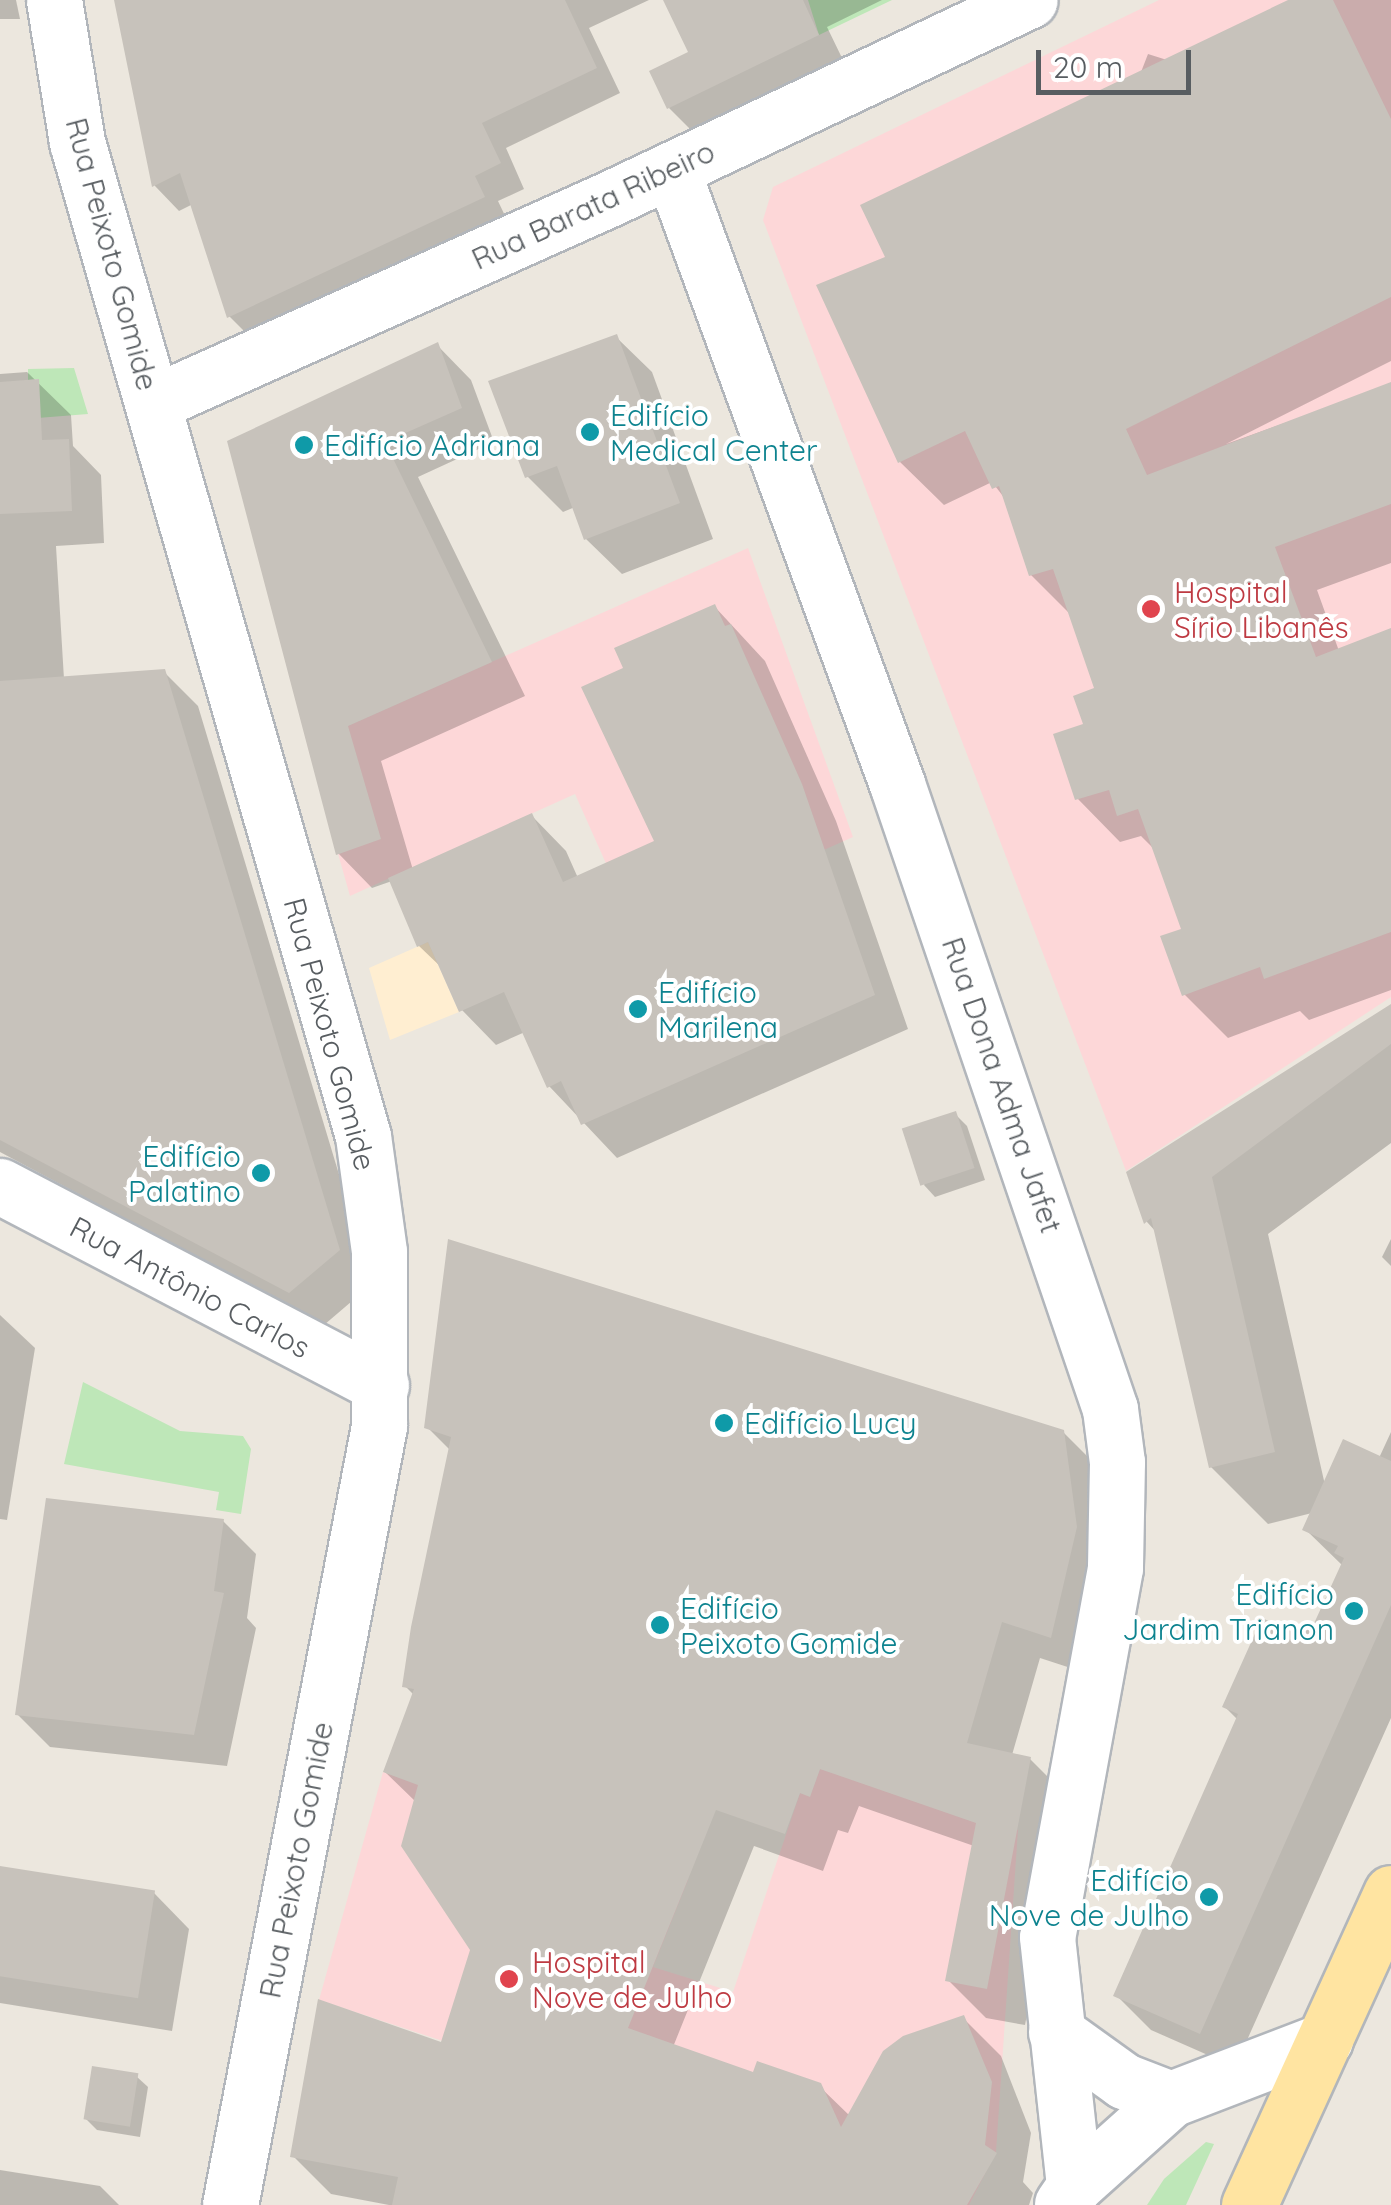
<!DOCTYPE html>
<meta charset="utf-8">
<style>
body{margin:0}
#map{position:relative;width:1391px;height:2205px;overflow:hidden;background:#ece7de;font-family:Quicksand,sans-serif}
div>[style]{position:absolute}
.commercial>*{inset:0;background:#ffeed1}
.medical>*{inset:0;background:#fdd7d8}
.green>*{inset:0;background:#bee7b8}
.shadow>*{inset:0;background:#0003}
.building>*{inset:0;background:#c7c2bb;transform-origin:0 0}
.roads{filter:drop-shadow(2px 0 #b2b6bb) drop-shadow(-2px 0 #b2b6bb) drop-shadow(0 2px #b2b6bb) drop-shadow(0 -2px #b2b6bb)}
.street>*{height:55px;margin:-27.5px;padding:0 27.5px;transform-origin:27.5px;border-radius:27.5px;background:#fff}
.primary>*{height:55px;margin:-27.5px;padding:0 27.5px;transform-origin:27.5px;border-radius:27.5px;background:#ffe4a1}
.dots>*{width:28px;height:28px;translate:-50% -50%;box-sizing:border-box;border:5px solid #fff;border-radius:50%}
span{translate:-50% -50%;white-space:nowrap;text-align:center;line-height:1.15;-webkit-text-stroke:8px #fff;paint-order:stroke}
.street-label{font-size:30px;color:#585d61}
.culture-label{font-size:30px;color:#0d838f}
.left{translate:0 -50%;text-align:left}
.right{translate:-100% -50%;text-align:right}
.health-label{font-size:30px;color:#be3a42}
.scale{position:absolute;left:1036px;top:50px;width:155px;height:45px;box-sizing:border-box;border:5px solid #585d61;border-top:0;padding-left:12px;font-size:30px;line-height:35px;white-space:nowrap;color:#585d61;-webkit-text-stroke:8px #fff;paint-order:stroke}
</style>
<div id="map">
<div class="commercial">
<div style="clip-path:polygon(428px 942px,459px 1012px,390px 1040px,369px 968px)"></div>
</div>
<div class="medical">
<div style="clip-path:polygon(1159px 0,1391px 0,1391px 997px,1126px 1171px,763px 220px,773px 187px)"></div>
<div style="clip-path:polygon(748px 548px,853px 837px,637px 933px,575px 794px,350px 896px,307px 744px)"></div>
<div style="clip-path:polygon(820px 1769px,1018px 1830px,996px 2152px,969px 2205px,770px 2205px,793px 2157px,319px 2000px,383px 1772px,688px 1880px,653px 1967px,733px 1992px,800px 1793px,810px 1796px)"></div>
</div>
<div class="green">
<div style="clip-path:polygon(808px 0,892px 0,819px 35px)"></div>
<div style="clip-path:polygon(74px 368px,88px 414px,25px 419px,39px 379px,28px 380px,28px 369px)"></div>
<div style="clip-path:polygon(83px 1382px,180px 1431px,243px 1436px,251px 1449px,241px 1514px,216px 1510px,219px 1492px,64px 1464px)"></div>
<div style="clip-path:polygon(1206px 2142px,1214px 2144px,1186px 2205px,1147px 2205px,1164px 2179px)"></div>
</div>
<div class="shadow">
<div style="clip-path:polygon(0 0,16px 0,20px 19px,0 19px)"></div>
<div style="clip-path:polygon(117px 0,649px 0,589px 28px,620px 93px,506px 148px,524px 189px,498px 201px,508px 222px,254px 341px,229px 316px,193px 204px,179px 211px,155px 186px)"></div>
<div style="clip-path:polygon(666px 0,882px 0,827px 27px,843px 60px,694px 133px,669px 108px,691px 53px)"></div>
<div style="clip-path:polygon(1294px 0,1391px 0,1391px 361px,1226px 444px,1391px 385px,1391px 563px,1317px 590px,1339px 651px,1391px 631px,1391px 990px,1309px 1020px,1300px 1011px,1228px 1038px,1184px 994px,1184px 930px,1156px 851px,1141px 836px,1120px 842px,1077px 798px,1097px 689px,1071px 615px,1031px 575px,1006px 500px,992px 482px,944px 505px,900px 462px,819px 287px,888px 259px,1141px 72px,1148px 54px,1167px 60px)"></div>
<div style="clip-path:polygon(616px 337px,652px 372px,713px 539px,622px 574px,586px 539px,575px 507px,563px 512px,527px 476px)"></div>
<div style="clip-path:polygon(437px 345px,471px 380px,494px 442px,418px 477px,525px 696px,381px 761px,413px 870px,532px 816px,566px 851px,578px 878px,657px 842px,626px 670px,715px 607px,765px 661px,836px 821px,908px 1029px,617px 1158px,549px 1086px,525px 1032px,496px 1045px,462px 1010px,443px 969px,419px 946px,392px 881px,372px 888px,338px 853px,230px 443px)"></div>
<div style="clip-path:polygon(27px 372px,71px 415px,73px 446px,101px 475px,104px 543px,56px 546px,64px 679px,164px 672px,198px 706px,372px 1284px,324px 1325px,0 1152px,0 374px)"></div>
<div style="clip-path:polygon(1391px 1007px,1391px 1143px,1268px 1234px,1325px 1485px,1379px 1458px,1391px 1432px,1391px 1718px,1235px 2067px,1151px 2030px,1116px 1995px,1238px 1720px,1225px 1707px,1298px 1638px,1312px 1634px,1343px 1566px,1305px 1529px,1312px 1513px,1268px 1524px,1211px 1467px,1157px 1233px,1147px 1222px,1129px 1173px)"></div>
<div style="clip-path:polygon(955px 1114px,967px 1126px,985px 1180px,935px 1197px,924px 1185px)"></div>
<div style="clip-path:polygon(1391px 1239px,1391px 1266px,1382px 1257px)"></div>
<div style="clip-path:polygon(0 1315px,35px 1348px,7px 1520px,0 1519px)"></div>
<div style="clip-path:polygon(427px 1427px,1063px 1432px,1101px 1470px,1089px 1674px,1040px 1658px,1012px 1755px,1030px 1759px,1068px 1797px,1025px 2025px,986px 2018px,948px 1980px,974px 1846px,859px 1806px,848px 1833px,838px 1830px,823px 1871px,754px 1846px,673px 2047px,754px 2075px,819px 2086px,850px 2116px,963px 2018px,1001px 2056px,1031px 2133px,1023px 2182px,1033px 2193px,1029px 2205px,389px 2205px,331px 2194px,293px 2156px,443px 2046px,473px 1950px,416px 1802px,385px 1772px,414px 1695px,405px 1686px,451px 1451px)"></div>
<div style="clip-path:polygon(223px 1521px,256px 1554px,247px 1618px,256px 1628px,227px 1766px,50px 1747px,17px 1714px)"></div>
<div style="clip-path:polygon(0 1869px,154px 1893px,189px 1929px,172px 2031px,0 2003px)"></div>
<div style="clip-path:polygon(136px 2076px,148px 2087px,140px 2137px,97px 2130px,85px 2118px)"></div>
<div style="clip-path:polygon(0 2170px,100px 2186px,119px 2205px,0 2205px)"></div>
</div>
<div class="building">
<div style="clip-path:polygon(114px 0,565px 0,597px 68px,482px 123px,501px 163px,475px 176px,485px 197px,227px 318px,180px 173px,152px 187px)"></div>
<div style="clip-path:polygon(663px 0,803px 0,819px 35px,667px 109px,649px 71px,688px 52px)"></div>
<div style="clip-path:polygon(1288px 0,1333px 0,1391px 119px,1391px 297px,1126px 429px,1147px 475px,1391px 382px,1391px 504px,1275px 547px,1316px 657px,1391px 628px,1391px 932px,1264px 979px,1260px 967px,1182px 996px,1160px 936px,1181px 929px,1138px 809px,1117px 816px,1109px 790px,1075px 800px,1053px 734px,1083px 724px,1073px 696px,1094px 688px,1053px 569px,1029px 576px,999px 486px,992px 489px,965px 431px,898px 463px,816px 285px,885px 257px,860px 205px)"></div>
<div style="clip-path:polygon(617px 334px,680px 503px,584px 540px,557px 466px,525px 478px,488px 381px)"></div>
<div style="clip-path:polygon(438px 342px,462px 408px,385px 442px,492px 662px,348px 726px,381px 839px,336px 855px,227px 441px)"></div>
<div style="clip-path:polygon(39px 379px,42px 440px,69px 439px,72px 511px,0 514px,0 382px)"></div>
<div style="clip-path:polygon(715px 604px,725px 626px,731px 624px,802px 784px,875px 995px,581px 1125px,561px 1081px,547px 1088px,504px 992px,459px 1012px,428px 942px,417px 947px,388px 878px,532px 813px,563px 882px,654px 841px,581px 687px,623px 668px,614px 648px)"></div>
<div style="clip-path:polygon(165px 669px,340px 1250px,289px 1293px,0 1140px,0 681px)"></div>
<div style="clip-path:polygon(1391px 1004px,1391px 1044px,1212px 1177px,1275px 1452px,1209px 1468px,1151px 1218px,1144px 1224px,1126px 1172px)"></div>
<div style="left:956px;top:1111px;width:60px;height:57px;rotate:72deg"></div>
<div style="clip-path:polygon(448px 1239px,1064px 1430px,1077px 1527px,1051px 1638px,1002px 1622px,967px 1743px,1031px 1757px,987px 1989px,945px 1981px,976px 1823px,820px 1769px,810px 1797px,800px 1793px,785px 1834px,716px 1810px,628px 2028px,753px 2072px,757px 2061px,821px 2083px,841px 2127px,883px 2051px,903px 2036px,964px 2015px,992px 2082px,985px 2145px,997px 2153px,967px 2205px,392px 2205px,398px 2177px,290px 2157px,318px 1999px,441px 2042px,470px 1950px,401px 1846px,418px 1785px,383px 1772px,414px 1689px,402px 1687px,411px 1627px,451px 1437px,424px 1428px)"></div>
<div style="clip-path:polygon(1343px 1439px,1391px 1461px,1391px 1605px,1200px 2034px,1113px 1996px,1238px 1714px,1222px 1707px,1262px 1618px,1297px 1634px,1300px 1626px,1311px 1630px,1344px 1558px,1334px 1553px,1338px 1546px,1302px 1530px)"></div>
<div style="clip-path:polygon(46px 1498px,224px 1519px,214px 1591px,224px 1593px,194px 1735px,15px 1715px)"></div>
<div style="left:0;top:1866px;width:157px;height:109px;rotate:9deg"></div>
<div style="left:92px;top:2066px;width:47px;height:54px;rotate:9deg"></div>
</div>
<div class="roads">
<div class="street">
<div style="left:54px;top:0;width:144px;rotate:80.8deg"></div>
<div style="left:77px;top:142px;width:1034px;rotate:73.95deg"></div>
<div style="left:363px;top:1136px;width:117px;rotate:82.1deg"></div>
<div style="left:379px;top:1252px;width:174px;rotate:90deg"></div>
<div style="left:379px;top:1426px;width:793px;rotate:100.83deg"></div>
<div style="left:672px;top:170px;width:654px;rotate:69.87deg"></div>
<div style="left:897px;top:784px;width:660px;rotate:71.18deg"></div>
<div style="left:1110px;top:1409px;width:53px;rotate:82.5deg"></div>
<div style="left:1117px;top:1462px;width:106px;rotate:91.1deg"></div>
<div style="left:1115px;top:1568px;width:375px;rotate:100.4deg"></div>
<div style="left:1047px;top:1937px;width:250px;rotate:83.8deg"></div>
<div style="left:153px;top:403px;width:502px;rotate:-24.11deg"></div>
<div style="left:611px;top:198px;width:463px;rotate:-25.3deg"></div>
<div style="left:0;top:1186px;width:430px;rotate:27.6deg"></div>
<div style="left:1056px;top:2032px;width:84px;rotate:35.8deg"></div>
<div style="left:1124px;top:2081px;width:50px;rotate:21deg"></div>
<div style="left:1062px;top:2204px;width:22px;rotate:-56deg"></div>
<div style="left:1074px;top:2186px;width:130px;rotate:-41.9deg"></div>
<div style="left:1171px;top:2099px;width:165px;rotate:-21deg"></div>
</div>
<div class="primary">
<div style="left:1249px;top:2205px;width:343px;rotate:-65.5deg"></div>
</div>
</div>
<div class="dots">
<div style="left:590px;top:432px;background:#0f9aa8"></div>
<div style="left:304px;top:445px;background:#0f9aa8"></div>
<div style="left:1151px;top:609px;background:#e0444e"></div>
<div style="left:638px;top:1009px;background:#0f9aa8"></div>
<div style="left:261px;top:1173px;background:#0f9aa8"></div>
<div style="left:724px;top:1423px;background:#0f9aa8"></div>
<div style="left:1354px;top:1611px;background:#0f9aa8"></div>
<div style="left:660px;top:1625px;background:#0f9aa8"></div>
<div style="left:1209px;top:1897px;background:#0f9aa8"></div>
<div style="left:509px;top:1979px;background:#e0444e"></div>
</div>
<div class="street-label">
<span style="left:593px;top:205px;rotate:-25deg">Rua Barata Ribeiro</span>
<span style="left:112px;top:254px;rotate:75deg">Rua Peixoto Gomide</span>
<span style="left:330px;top:1034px;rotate:75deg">Rua Peixoto Gomide</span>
<span style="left:1002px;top:1085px;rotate:71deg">Rua Dona Adma Jafet</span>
<span style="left:190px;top:1287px;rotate:28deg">Rua Antônio Carlos</span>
<span style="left:296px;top:1860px;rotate:-79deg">Rua Peixoto Gomide</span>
</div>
<div class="culture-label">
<span class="left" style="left:610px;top:432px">Edifício<br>Medical Center</span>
<span class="left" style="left:324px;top:445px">Edifício Adriana</span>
<span class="left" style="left:658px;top:1009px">Edifício<br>Marilena</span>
<span class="right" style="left:241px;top:1173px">Edifício<br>Palatino</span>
<span class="left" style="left:744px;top:1423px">Edifício Lucy</span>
<span class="right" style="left:1334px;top:1611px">Edifício<br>Jardim Trianon</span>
<span class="left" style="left:680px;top:1625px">Edifício<br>Peixoto Gomide</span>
<span class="right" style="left:1189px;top:1897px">Edifício<br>Nove de Julho</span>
</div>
<div class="health-label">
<span class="left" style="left:1174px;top:609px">Hospital<br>Sírio Libanês</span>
<span class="left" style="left:532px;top:1979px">Hospital<br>Nove de Julho</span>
</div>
<div class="scale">20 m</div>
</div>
